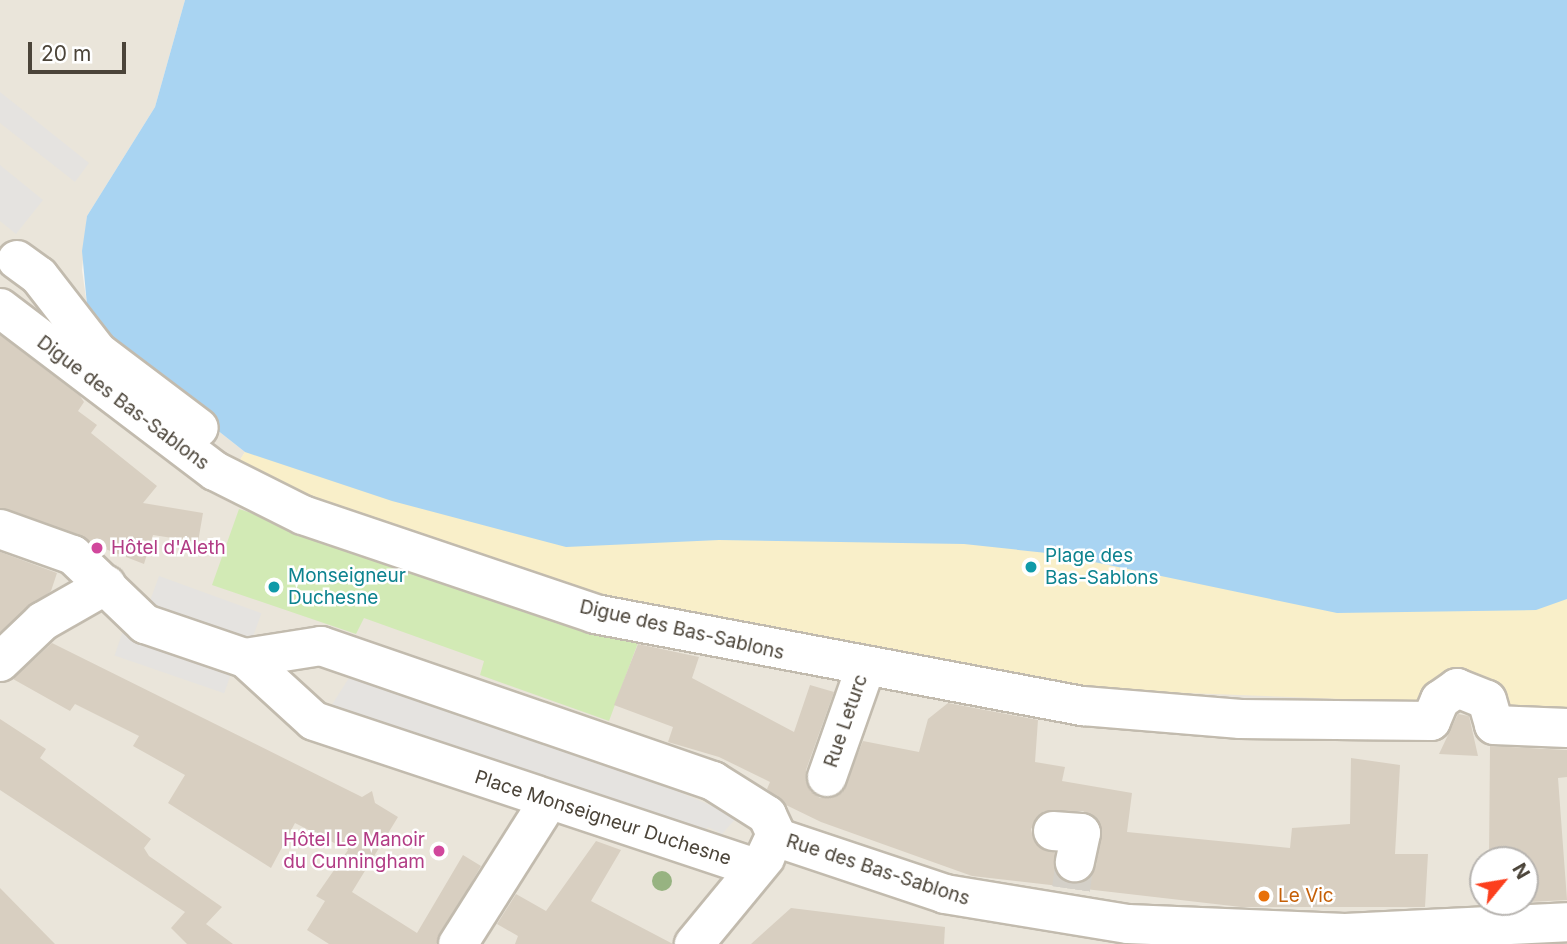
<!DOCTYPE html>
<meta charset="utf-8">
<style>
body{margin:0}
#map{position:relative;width:1567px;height:944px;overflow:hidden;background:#f6f3ec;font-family:Inter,sans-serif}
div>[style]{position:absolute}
.residential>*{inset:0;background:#eae5da}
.green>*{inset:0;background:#d2eab5}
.sand>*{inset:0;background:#f9efc9}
.parking>*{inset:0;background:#e5e3e0;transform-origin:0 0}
.water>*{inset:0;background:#a9d4f2}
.building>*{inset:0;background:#d8cfc1}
.minor-tunnel>*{height:38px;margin-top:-19px;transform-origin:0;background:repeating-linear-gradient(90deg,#d4d0c8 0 38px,transparent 0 57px)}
.roads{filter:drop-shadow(2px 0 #c2bbae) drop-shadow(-2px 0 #c2bbae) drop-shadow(0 2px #c2bbae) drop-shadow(0 -2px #c2bbae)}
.minor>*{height:38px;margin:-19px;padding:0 19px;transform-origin:19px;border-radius:19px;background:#fff}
.trees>*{width:20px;height:20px;margin:-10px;border-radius:50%;background:#97b381}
.dots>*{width:19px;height:19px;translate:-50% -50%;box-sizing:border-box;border:4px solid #fff;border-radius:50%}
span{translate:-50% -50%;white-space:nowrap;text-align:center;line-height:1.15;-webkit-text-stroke:5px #fff;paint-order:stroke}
.street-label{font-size:19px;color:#4b4439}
.hotel-label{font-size:19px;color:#b23c85}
.left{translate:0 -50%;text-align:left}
.right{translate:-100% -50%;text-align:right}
.culture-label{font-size:19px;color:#0d838f}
.food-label{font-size:19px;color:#c56008}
.north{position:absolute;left:1469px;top:846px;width:70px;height:70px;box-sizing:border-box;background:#fff;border:2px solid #b7b4b0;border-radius:50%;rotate:60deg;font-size:19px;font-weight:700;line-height:28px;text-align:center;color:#4b4439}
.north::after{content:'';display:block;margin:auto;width:24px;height:32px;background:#fc3f1d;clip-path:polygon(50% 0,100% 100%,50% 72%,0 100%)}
.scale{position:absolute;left:28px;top:42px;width:98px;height:32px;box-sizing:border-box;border:4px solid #4b4439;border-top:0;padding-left:9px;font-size:21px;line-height:24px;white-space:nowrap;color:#4b4439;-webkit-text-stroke:5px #fff;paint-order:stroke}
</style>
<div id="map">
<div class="residential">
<div style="clip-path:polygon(evenodd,0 0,185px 0,155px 107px,87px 216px,82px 270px,87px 305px,112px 347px,245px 452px,235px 468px,1485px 678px,1567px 709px,1567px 944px,0 944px,0 0,1483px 860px,1525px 860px,1525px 902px,1483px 902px,1483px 860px)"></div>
</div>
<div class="green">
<div style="clip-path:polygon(239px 509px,639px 640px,609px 721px,480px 675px,484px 661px,364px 618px,356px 634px,212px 585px)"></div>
</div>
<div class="sand">
<div style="clip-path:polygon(316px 423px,1567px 525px,1567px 709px,1511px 706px,1495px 684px,1472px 674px,1422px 702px,1082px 689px,611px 606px,327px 510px,234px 469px,245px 452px)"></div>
</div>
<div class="parking">
<div style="clip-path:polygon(0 92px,89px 163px,75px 182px,0 123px)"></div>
<div style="clip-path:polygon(0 165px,43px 200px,16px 234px,0 221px)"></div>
<div style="left:159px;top:576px;width:109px;height:31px;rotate:20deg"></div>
<div style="left:123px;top:631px;width:116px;height:26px;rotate:19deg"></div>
<div style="clip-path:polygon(354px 670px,599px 757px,737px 817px,722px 834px,708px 827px,694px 842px,328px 711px)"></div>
</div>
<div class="water">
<div style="clip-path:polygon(185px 0,1567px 0,1567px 599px,1536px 610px,1337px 613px,1056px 554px,964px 544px,719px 540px,566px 547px,392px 501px,245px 452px,112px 347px,87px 305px,82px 251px,87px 216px,155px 107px)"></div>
</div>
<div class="building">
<div style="clip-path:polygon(0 335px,80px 396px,84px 402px,78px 411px,97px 425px,91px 433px,157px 486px,143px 503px,203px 513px,198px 542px,153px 535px,144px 564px,0 508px)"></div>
<div style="clip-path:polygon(0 552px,57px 573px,51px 591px,0 632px)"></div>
<div style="clip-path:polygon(52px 643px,362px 797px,372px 791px,375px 803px,398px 817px,352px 892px,417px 933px,463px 855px,481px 866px,436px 944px,329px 944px,307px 930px,325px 901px,316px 896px,348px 850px,295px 823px,271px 868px,168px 803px,185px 775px,133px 746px,139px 736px,75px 704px,70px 711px,13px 679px)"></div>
<div style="clip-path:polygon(evenodd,638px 644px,699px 657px,692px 678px,794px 732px,810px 685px,834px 692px,806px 770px,810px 791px,820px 798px,842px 793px,863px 741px,919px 752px,928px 719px,948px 703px,1038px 720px,1035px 762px,1065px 767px,1062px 781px,1132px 793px,1127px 832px,1290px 848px,1292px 828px,1350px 824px,1351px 758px,1400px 765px,1395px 854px,1428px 854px,1425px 907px,1241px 907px,972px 876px,821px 822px,786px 805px,767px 789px,770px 782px,719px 757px,668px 742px,673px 727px,614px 705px,638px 644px,1044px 811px,1083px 811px,1101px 825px,1096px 866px,1082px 882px,1061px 879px,1055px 853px,1034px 841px,1031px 829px,1044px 811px)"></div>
<div style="clip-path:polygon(1458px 714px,1469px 716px,1478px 756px,1439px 754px)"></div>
<div style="clip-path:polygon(0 719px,46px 749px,40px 758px,151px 839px,144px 848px,149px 856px,222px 907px,206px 924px,233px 944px,187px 944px,171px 928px,185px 912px,0 790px)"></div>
<div style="clip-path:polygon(1490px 746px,1567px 750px,1567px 777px,1558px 778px,1567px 900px,1491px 904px,1525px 902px,1525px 860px,1489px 860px)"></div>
<div style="clip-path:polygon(596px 841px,621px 850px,591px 901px,673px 944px,515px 944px,518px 936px,497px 924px,516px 894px,546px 911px)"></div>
<div style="clip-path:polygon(0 888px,55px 944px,0 944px)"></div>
<div style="clip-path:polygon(791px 908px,945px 927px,944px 944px,751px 944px)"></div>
</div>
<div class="minor-tunnel">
<div style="left:1071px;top:889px;width:27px;rotate:-82deg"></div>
</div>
<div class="roads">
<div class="minor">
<div style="left:17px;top:260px;width:27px;rotate:36deg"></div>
<div style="left:39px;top:276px;width:96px;rotate:52.2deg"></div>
<div style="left:98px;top:352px;width:126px;rotate:37deg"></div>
<div style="left:0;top:308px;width:270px;rotate:37.2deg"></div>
<div style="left:215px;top:471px;width:98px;rotate:26.6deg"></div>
<div style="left:303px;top:515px;width:308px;rotate:18.7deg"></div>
<div style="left:595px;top:614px;width:497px;rotate:10.7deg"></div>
<div style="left:1083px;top:706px;width:158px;rotate:4.7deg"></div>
<div style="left:1240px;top:719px;width:191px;rotate:0.6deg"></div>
<div style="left:1431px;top:721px;width:23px;rotate:-67deg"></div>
<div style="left:1440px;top:700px;width:21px;rotate:-35deg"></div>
<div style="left:1457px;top:688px;width:32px;rotate:22deg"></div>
<div style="left:1487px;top:700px;width:26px;rotate:74deg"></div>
<div style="left:1494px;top:725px;width:73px;rotate:2.4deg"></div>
<div style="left:0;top:529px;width:77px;rotate:19.6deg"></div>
<div style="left:73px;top:555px;width:100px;rotate:43.8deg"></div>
<div style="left:145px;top:624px;width:106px;rotate:18.8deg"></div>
<div style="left:245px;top:658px;width:93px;rotate:42.4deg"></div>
<div style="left:314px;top:721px;width:464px;rotate:18.4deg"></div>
<div style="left:245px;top:658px;width:77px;rotate:-9deg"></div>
<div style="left:321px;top:646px;width:415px;rotate:19deg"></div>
<div style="left:713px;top:781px;width:64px;rotate:32.2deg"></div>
<div style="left:767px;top:815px;width:21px;rotate:65deg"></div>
<div style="left:776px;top:834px;width:26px;rotate:115deg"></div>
<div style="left:765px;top:858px;width:112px;rotate:129.5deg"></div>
<div style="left:0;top:662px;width:59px;rotate:-43.6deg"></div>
<div style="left:43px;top:621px;width:73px;rotate:-29.7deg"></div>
<div style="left:827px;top:777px;width:118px;rotate:-70.6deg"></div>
<div style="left:1053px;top:831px;width:28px;rotate:4deg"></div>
<div style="left:1081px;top:833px;width:30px;rotate:102deg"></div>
<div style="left:775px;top:837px;width:179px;rotate:18.5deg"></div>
<div style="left:945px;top:894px;width:185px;rotate:9.3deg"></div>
<div style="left:1128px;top:924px;width:217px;rotate:2.4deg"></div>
<div style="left:1345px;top:933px;width:222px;rotate:-2.8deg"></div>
<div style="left:458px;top:944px;width:167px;rotate:-57.7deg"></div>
</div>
</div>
<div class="trees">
<div style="left:662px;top:881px"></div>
</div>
<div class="dots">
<div style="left:97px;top:548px;background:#d1479c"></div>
<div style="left:1031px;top:567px;background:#0f9aa8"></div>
<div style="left:274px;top:587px;background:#0f9aa8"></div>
<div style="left:439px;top:851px;background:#d1479c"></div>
<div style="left:1264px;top:896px;background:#e8710a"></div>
</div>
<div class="street-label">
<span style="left:123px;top:403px;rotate:37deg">Digue des Bas-Sablons</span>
<span style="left:682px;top:630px;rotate:13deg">Digue des Bas-Sablons</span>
<span style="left:846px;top:721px;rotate:-71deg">Rue Leturc</span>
<span style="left:603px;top:818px;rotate:18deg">Place Monseigneur Duchesne</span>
<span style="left:878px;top:870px;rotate:18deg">Rue des Bas-Sablons</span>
</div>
<div class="hotel-label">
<span class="left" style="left:111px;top:548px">Hôtel d'Aleth</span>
<span class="right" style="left:425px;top:851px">Hôtel Le Manoir<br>du Cunningham</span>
</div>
<div class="culture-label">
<span class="left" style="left:1045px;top:567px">Plage des<br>Bas-Sablons</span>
<span class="left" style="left:288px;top:587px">Monseigneur<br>Duchesne</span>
</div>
<div class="food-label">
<span class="left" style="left:1278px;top:896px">Le Vic</span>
</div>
<div class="north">N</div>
<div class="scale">20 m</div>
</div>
